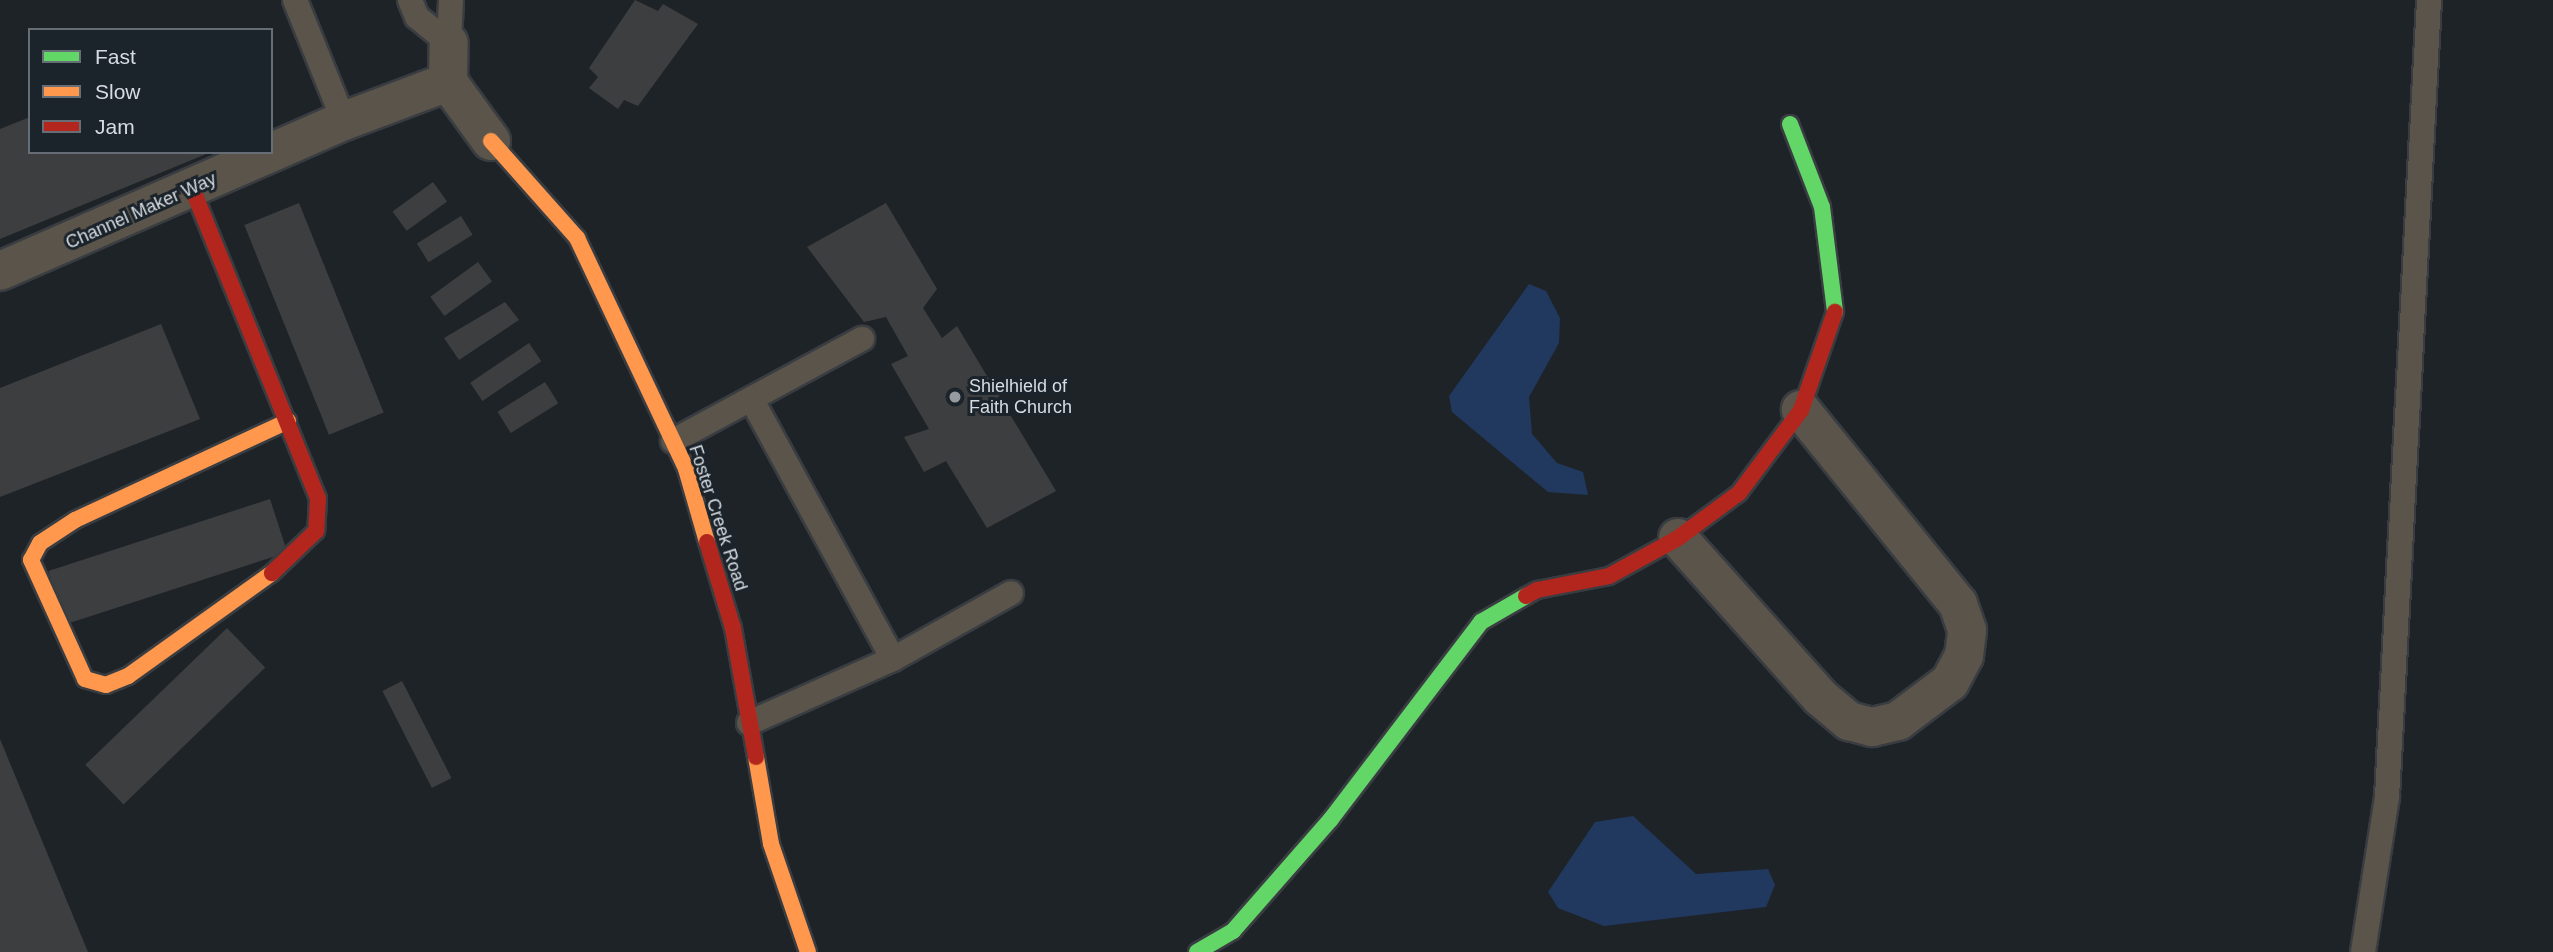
<!DOCTYPE html>
<style>
body{margin:0}
#map{position:relative;width:2553px;height:952px;overflow:hidden;background:#1e2328;font-family:Helvetica,sans-serif}
div>[style]{position:absolute}
.water>*{inset:0;background:#21385f}
.building>*{inset:0;background:#3d3e40;transform-origin:0 0}
.roads{filter:drop-shadow(2px 0 #393d41) drop-shadow(-2px 0 #393d41) drop-shadow(0 2px #393d41) drop-shadow(0 -2px #393d41)}
.lane>*{height:24px;margin:-12px;padding:0 12px;transform-origin:12px;border-radius:12px;background:#5a544a}
.street>*{height:38px;margin:-19px;padding:0 19px;transform-origin:19px;border-radius:19px;background:#5a544a}
.fast>*{height:16px;margin:-8px;padding:0 8px;transform-origin:8px;border-radius:8px;background:#63d668}
.slow>*{height:16px;margin:-8px;padding:0 8px;transform-origin:8px;border-radius:8px;background:#ff974d}
.jam>*{height:16px;margin:-8px;padding:0 8px;transform-origin:8px;border-radius:8px;background:#b3261e}
.dots>*{width:19px;height:19px;translate:-50% -50%;box-sizing:border-box;border:4px solid #1b232b;border-radius:50%}
span{translate:-50% -50%;white-space:nowrap;text-align:center;line-height:1.15;-webkit-text-stroke:6px #1b232b;paint-order:stroke}
.street-label{font-size:18px;color:#d6dce1}
.poi-label{font-size:18px;color:#d6dce1}
.left{translate:0 -50%;text-align:left}
.legend{position:absolute;left:28px;top:28px;width:245px;height:126px;box-sizing:border-box;background:#1b232b;border:2px solid #666d74;margin:0;padding:9px 12px;list-style:none;font-size:21px;color:#d6dce1}
.legend li{display:flex;align-items:center;gap:14px;height:35px}
.legend b{width:35px;border:2px solid #666d74}
</style>
<div id="map">
<div class="water">
<div style="clip-path:polygon(1529px 284px,1546px 291px,1560px 318px,1559px 343px,1529px 397px,1532px 434px,1557px 463px,1583px 472px,1588px 495px,1548px 492px,1452px 412px,1449px 396px)"></div>
<div style="clip-path:polygon(1633px 816px,1696px 874px,1768px 869px,1775px 885px,1766px 907px,1604px 926px,1558px 908px,1548px 892px,1595px 822px)"></div>
</div>
<div class="building">
<div style="clip-path:polygon(635px 0,658px 11px,663px 4px,698px 24px,638px 106px,624px 100px,618px 109px,589px 88px,598px 77px,589px 68px)"></div>
<div style="clip-path:polygon(30px 117px,30px 152px,211px 152px,0 239px,0 129px)"></div>
<div style="left:433px;top:182px;width:24px;height:50px;rotate:54deg"></div>
<div style="left:299px;top:203px;width:226px;height:59px;rotate:68deg"></div>
<div style="clip-path:polygon(886px 203px,937px 289px,923px 308px,942px 338px,957px 326px,1056px 491px,987px 528px,946px 461px,924px 472px,904px 437px,929px 429px,891px 364px,908px 356px,886px 317px,864px 322px,807px 247px)"></div>
<div style="left:461px;top:216px;width:22px;height:52px;rotate:58deg"></div>
<div style="left:478px;top:262px;width:24px;height:59px;rotate:54deg"></div>
<div style="clip-path:polygon(505px 302px,519px 320px,459px 360px,444px 338px)"></div>
<div style="clip-path:polygon(161px 324px,200px 419px,0 497px,0 388px)"></div>
<div style="left:529px;top:343px;width:22px;height:71px;rotate:56deg"></div>
<div style="left:545px;top:382px;width:25px;height:56px;rotate:58deg"></div>
<div style="left:270px;top:499px;width:56px;height:233px;rotate:72deg"></div>
<div style="left:227px;top:628px;width:55px;height:197px;rotate:46deg"></div>
<div style="left:402px;top:681px;width:109px;height:22px;rotate:63deg"></div>
<div style="clip-path:polygon(0 739px,88px 952px,0 952px)"></div>
</div>
<div class="roads">
<div class="lane">
<div style="left:295px;top:0;width:131px;rotate:68deg"></div>
<div style="left:410px;top:0;width:18px;rotate:68deg"></div>
<div style="left:417px;top:17px;width:41px;rotate:39.1deg"></div>
<div style="left:449px;top:43px;width:43px;rotate:-87.3deg"></div>
<div style="left:673px;top:441px;width:215px;rotate:-28.4deg"></div>
<div style="left:893px;top:659px;width:135px;rotate:-29.2deg"></div>
<div style="left:749px;top:723px;width:158px;rotate:-24deg"></div>
<div style="left:893px;top:659px;width:296px;rotate:-118.6deg"></div>
<div style="left:2363px;top:952px;width:157px;rotate:-81.2deg"></div>
<div style="left:2387px;top:797px;width:798px;rotate:-86.98deg"></div>
</div>
<div class="street">
<div style="left:448px;top:82px;width:39px;rotate:-89deg"></div>
<div style="left:0;top:271px;width:375px;rotate:-23.6deg"></div>
<div style="left:344px;top:121px;width:111px;rotate:-20.6deg"></div>
<div style="left:448px;top:82px;width:73px;rotate:53.9deg"></div>
<div style="left:1678px;top:538px;width:213px;rotate:48.2deg"></div>
<div style="left:1820px;top:697px;width:38px;rotate:40deg"></div>
<div style="left:1849px;top:721px;width:24px;rotate:15deg"></div>
<div style="left:1872px;top:727px;width:27px;rotate:-13deg"></div>
<div style="left:1898px;top:721px;width:65px;rotate:-36.9deg"></div>
<div style="left:1950px;top:682px;width:30px;rotate:-62deg"></div>
<div style="left:1964px;top:656px;width:26px;rotate:-83deg"></div>
<div style="left:1967px;top:630px;width:28px;rotate:-109deg"></div>
<div style="left:1958px;top:604px;width:250px;rotate:-129deg"></div>
</div>
<div class="fast">
<div style="left:1790px;top:124px;width:89px;rotate:68.9deg"></div>
<div style="left:1822px;top:207px;width:106px;rotate:82.9deg"></div>
<div style="left:1197px;top:952px;width:42px;rotate:-30.3deg"></div>
<div style="left:1233px;top:931px;width:149px;rotate:-48.8deg"></div>
<div style="left:1331px;top:819px;width:248px;rotate:-52.7deg"></div>
<div style="left:1481px;top:622px;width:52px;rotate:-30deg"></div>
</div>
<div class="slow">
<div style="left:491px;top:141px;width:130px;rotate:48.4deg"></div>
<div style="left:577px;top:238px;width:255px;rotate:64.7deg"></div>
<div style="left:686px;top:469px;width:76px;rotate:74deg"></div>
<div style="left:272px;top:573px;width:177px;rotate:144.4deg"></div>
<div style="left:128px;top:676px;width:24px;rotate:158deg"></div>
<div style="left:106px;top:685px;width:22px;rotate:-164deg"></div>
<div style="left:85px;top:679px;width:131px;rotate:-114.4deg"></div>
<div style="left:31px;top:560px;width:19px;rotate:-62deg"></div>
<div style="left:40px;top:543px;width:42px;rotate:-33.3deg"></div>
<div style="left:75px;top:520px;width:235px;rotate:-24.9deg"></div>
<div style="left:756px;top:757px;width:88px;rotate:80.2deg"></div>
<div style="left:771px;top:844px;width:114px;rotate:71.1deg"></div>
</div>
<div class="jam">
<div style="left:192px;top:188px;width:335px;rotate:67.9deg"></div>
<div style="left:318px;top:498px;width:33px;rotate:93deg"></div>
<div style="left:316px;top:531px;width:61px;rotate:136.3deg"></div>
<div style="left:707px;top:542px;width:90px;rotate:73.2deg"></div>
<div style="left:733px;top:628px;width:131px;rotate:79.9deg"></div>
<div style="left:1526px;top:596px;width:13px;rotate:-29deg"></div>
<div style="left:1537px;top:590px;width:73px;rotate:-11deg"></div>
<div style="left:1609px;top:576px;width:79px;rotate:-28.8deg"></div>
<div style="left:1678px;top:538px;width:76px;rotate:-36.4deg"></div>
<div style="left:1739px;top:493px;width:104px;rotate:-53.2deg"></div>
<div style="left:1801px;top:410px;width:104px;rotate:-70.9deg"></div>
</div>
</div>
<div class="dots">
<div style="left:955px;top:397px;background:#969ba0"></div>
</div>
<div class="street-label">
<span style="left:141px;top:211px;rotate:-24deg">Channel Maker Way</span>
<span style="left:718px;top:518px;rotate:72deg">Foster Creek Road</span>
</div>
<div class="poi-label">
<span class="left" style="left:969px;top:397px">Shielhield of<br>Faith Church</span>
</div>
<ul class="legend">
<li><b style="height:9px;background:#63d668"></b>Fast</li>
<li><b style="height:9px;background:#ff974d"></b>Slow</li>
<li><b style="height:9px;background:#b3261e"></b>Jam</li>
</ul>
</div>
